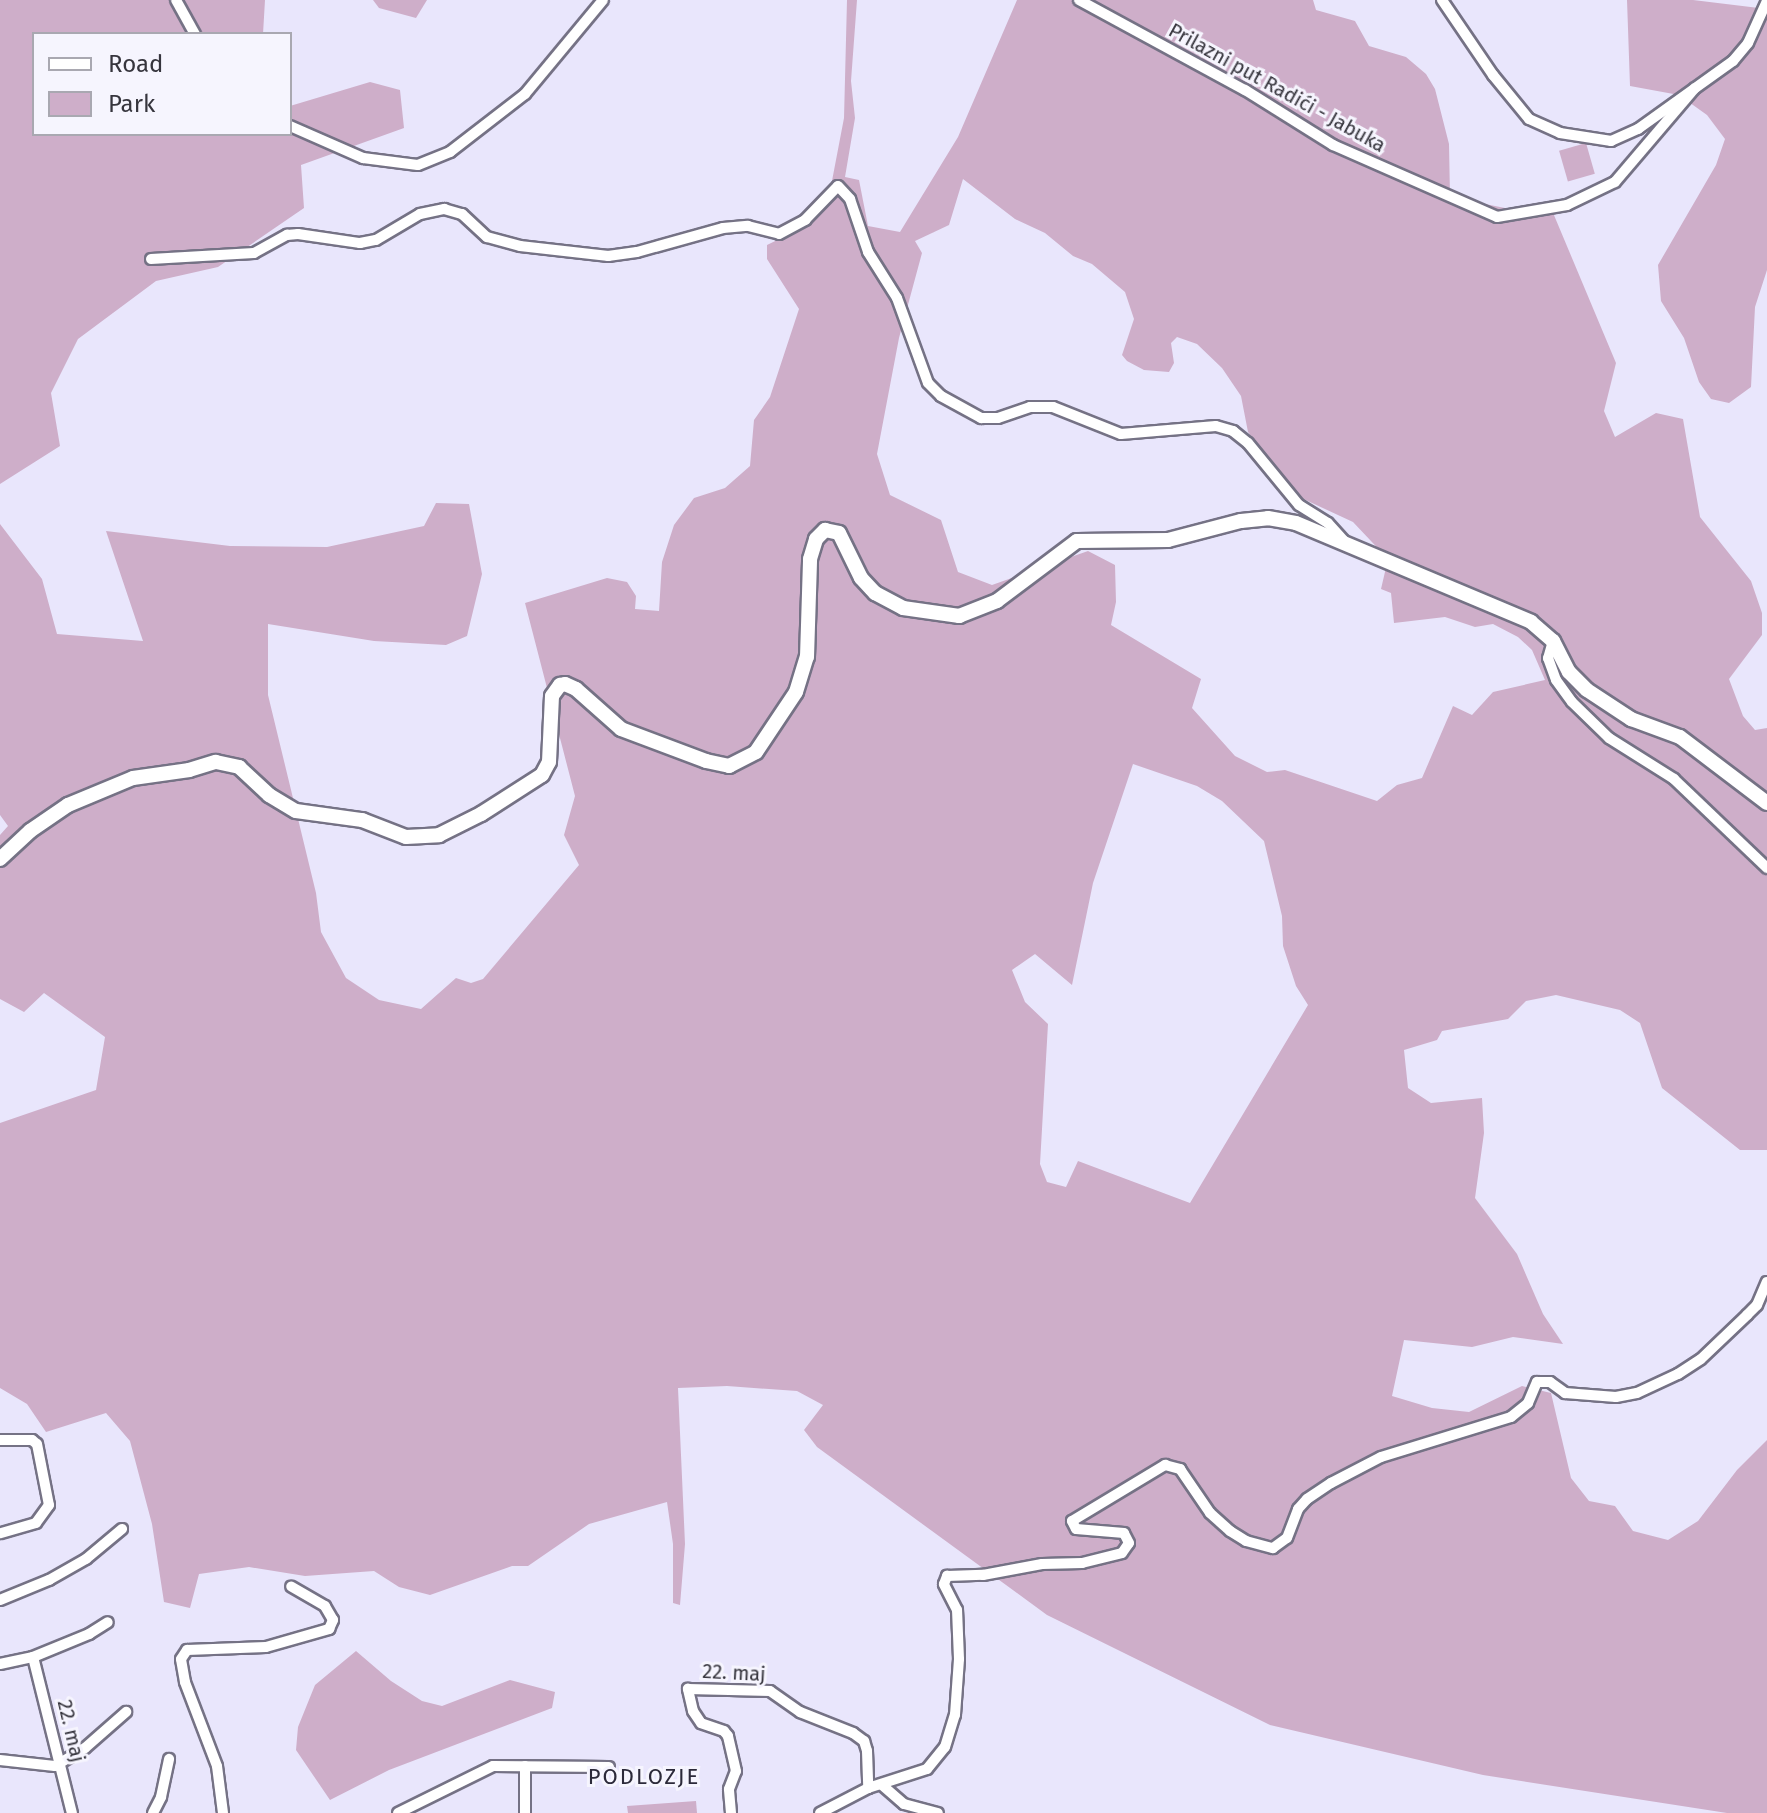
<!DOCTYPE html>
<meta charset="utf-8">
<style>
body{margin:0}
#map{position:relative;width:1767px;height:1813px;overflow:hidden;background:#e9e6fc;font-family:"Fira Sans",sans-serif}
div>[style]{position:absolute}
.green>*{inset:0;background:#ceaec9;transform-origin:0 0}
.roads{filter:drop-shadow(2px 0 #757285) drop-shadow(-2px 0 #757285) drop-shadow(0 2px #757285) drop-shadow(0 -2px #757285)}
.minor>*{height:10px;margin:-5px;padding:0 5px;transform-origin:5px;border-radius:5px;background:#fff}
.secondary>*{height:14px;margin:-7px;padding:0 7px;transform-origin:7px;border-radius:7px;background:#fff}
span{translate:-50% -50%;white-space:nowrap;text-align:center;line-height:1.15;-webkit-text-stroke:6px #f6f5fe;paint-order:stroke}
.street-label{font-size:20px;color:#36353d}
.neighbourhood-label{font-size:22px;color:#2c2a3a;letter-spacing:2px}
.legend{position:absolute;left:32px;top:32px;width:260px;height:104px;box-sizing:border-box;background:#f6f5fe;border:2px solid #a9a8b1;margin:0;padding:10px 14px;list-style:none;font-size:24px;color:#36353d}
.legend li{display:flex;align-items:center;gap:16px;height:40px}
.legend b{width:40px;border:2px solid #a9a8b1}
</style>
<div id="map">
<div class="green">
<div style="clip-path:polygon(0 0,265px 0,263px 34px,34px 34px,34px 134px,290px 134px,290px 106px,370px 82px,400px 90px,404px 128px,301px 165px,304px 208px,218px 267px,156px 281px,78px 339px,51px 393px,60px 446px,0 484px)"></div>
<div style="clip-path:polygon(373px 0,427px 0,416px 18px,379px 8px)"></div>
<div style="clip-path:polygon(evenodd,847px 0,857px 0,851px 81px,855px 118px,845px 177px,859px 180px,868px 226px,900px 232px,958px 137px,1017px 0,1313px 0,1316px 10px,1355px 21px,1369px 46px,1406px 57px,1426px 74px,1435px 89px,1449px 144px,1450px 197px,1505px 208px,1551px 208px,1616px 363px,1604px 411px,1615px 437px,1656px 413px,1683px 419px,1700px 517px,1751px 581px,1762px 613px,1762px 635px,1729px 679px,1743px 716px,1755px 730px,1767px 728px,1767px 1150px,1740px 1150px,1662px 1088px,1640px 1023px,1620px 1010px,1556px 995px,1526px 1001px,1508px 1019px,1442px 1031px,1437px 1040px,1404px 1050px,1408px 1088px,1431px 1103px,1482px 1098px,1484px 1133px,1475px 1198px,1517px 1254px,1543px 1314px,1563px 1344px,1513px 1337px,1472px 1347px,1404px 1340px,1392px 1396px,1432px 1408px,1469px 1412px,1522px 1386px,1551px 1393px,1571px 1478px,1589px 1501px,1615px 1506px,1633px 1531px,1668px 1540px,1698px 1521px,1737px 1470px,1767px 1440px,1767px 1813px,1727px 1813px,1483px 1775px,1270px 1725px,1047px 1615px,817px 1447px,804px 1430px,823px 1405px,797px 1391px,727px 1386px,678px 1388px,685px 1544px,680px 1605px,673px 1603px,673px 1544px,667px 1502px,589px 1524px,528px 1566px,512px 1566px,430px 1595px,399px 1587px,374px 1571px,305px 1576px,249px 1567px,199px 1574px,190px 1608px,164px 1602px,152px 1524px,130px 1441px,106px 1413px,46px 1432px,27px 1404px,0 1388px,0 1123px,96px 1090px,105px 1037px,44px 993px,24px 1012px,0 999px,0 835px,8px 826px,0 815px,0 524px,42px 579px,57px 634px,143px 641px,106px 531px,230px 546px,327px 547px,424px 526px,436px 503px,469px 504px,482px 574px,467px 636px,446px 645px,374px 641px,268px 624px,268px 695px,316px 893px,321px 932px,346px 978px,379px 1000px,421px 1009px,456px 978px,471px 983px,483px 979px,579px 865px,564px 835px,575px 796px,525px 603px,607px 578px,627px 582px,636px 596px,635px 609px,659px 611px,662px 562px,674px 525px,694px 498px,725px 488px,750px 466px,754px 420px,770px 397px,799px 309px,767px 259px,767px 245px,806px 226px,827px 207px,844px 118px,847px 0,963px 179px,1015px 219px,1045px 233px,1073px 256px,1092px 264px,1125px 292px,1134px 319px,1122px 355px,1127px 361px,1144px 370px,1169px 372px,1174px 363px,1171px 343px,1177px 337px,1197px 344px,1222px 368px,1241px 396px,1248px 432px,1297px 496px,1353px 522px,1388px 559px,1381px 589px,1391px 593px,1394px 623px,1445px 617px,1475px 627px,1493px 624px,1518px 637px,1532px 650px,1545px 680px,1493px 692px,1472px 715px,1453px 706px,1422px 778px,1397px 785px,1377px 801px,1285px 770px,1267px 772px,1235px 756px,1192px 708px,1201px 679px,1111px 625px,1116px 602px,1115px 565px,1088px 551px,992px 585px,958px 572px,941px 520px,890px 495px,877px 454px,899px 338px,922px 253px,915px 241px,949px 225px,963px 179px,847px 0,1133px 764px,1197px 786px,1222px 801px,1264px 841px,1282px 916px,1283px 946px,1296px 986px,1308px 1005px,1190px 1203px,1078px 1161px,1066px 1187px,1047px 1182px,1040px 1164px,1048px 1024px,1025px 1002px,1012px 970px,1035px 954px,1072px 985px,1093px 883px,1133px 764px)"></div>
<div style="clip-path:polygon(1627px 0,1693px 0,1767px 9px,1767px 270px,1755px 307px,1751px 387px,1729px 403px,1711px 399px,1699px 382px,1684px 338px,1661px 301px,1658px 265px,1716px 165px,1725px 139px,1707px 115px,1679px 95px,1630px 86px)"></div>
<div style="left:1586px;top:143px;width:32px;height:28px;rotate:74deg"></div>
<div style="clip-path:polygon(356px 1651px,391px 1681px,422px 1701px,442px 1706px,510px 1680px,555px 1692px,552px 1708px,389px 1770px,330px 1800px,296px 1750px,298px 1727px,315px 1685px)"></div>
<div style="clip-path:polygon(696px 1801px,697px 1813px,628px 1813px,627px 1806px)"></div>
</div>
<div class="roads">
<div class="minor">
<div style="left:176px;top:0;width:39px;rotate:61deg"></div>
<div style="left:1079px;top:0;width:189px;rotate:28.5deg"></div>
<div style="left:1245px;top:90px;width:104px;rotate:32deg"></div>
<div style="left:1333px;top:145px;width:179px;rotate:23.7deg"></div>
<div style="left:1497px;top:217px;width:71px;rotate:-9.7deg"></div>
<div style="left:1567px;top:205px;width:53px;rotate:-25.6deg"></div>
<div style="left:1615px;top:182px;width:123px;rotate:-49.6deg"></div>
<div style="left:1442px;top:0;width:91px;rotate:55.8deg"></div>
<div style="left:1493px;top:75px;width:57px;rotate:50.7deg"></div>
<div style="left:1529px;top:119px;width:34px;rotate:24deg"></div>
<div style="left:1560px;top:133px;width:52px;rotate:8.9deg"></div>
<div style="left:1611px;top:141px;width:30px;rotate:-24deg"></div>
<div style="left:1638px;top:129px;width:117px;rotate:-35.6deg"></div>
<div style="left:1733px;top:61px;width:23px;rotate:-50deg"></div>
<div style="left:1748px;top:43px;width:46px;rotate:-65.7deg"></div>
<div style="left:290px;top:126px;width:80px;rotate:23.7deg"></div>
<div style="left:363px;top:158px;width:55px;rotate:7.3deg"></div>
<div style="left:418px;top:165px;width:35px;rotate:-22deg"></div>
<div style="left:450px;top:152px;width:95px;rotate:-37.7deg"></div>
<div style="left:525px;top:94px;width:122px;rotate:-50.3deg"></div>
<div style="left:151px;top:259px;width:103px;rotate:-3.3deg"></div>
<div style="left:254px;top:253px;width:38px;rotate:-29deg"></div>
<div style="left:287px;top:235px;width:11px;rotate:-5deg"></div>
<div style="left:298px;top:234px;width:63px;rotate:8.3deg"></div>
<div style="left:360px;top:243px;width:16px;rotate:-11deg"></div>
<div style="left:376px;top:240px;width:51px;rotate:-30.6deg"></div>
<div style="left:420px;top:214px;width:25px;rotate:-12deg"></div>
<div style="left:444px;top:209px;width:19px;rotate:16deg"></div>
<div style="left:462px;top:214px;width:34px;rotate:43deg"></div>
<div style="left:487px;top:237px;width:34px;rotate:15deg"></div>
<div style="left:520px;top:246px;width:89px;rotate:6.5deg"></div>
<div style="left:608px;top:256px;width:29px;rotate:-8deg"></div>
<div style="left:637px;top:252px;width:89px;rotate:-15.6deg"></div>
<div style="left:723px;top:228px;width:25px;rotate:-5deg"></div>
<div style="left:748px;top:226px;width:32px;rotate:14deg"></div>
<div style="left:779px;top:234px;width:30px;rotate:-28deg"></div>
<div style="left:805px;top:220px;width:47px;rotate:-45.9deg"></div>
<div style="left:838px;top:186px;width:18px;rotate:47deg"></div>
<div style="left:850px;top:199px;width:56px;rotate:71.2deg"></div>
<div style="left:868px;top:252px;width:54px;rotate:57.8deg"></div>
<div style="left:897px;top:298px;width:90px;rotate:70deg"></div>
<div style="left:928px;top:383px;width:18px;rotate:45deg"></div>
<div style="left:941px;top:396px;width:46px;rotate:28.8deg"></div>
<div style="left:981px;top:418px;width:17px"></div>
<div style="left:998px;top:418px;width:34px;rotate:-19deg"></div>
<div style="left:1030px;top:407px;width:23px"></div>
<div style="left:1053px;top:407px;width:73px;rotate:21.7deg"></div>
<div style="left:1121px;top:434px;width:95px;rotate:-4.8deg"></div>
<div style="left:1216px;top:426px;width:18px;rotate:16deg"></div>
<div style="left:1233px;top:431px;width:19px;rotate:39deg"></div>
<div style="left:1248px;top:443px;width:80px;rotate:50.6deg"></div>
<div style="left:1299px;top:505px;width:34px;rotate:32deg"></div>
<div style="left:1328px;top:523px;width:25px;rotate:48deg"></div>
<div style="left:1553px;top:641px;width:18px;rotate:106deg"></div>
<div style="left:1548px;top:658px;width:23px;rotate:70deg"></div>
<div style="left:1556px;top:680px;width:27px;rotate:54deg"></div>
<div style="left:1572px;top:702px;width:52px;rotate:44.2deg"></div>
<div style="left:1609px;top:738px;width:77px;rotate:32.2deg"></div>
<div style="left:1674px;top:779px;width:129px;rotate:43.7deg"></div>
<div style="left:0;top:1440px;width:32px"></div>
<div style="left:32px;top:1440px;width:6px;rotate:39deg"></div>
<div style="left:37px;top:1444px;width:62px;rotate:78.9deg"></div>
<div style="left:49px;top:1505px;width:22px;rotate:126deg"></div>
<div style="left:36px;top:1523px;width:37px;rotate:164deg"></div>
<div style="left:0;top:1600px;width:53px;rotate:-22.2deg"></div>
<div style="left:49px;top:1580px;width:43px;rotate:-29.6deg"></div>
<div style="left:86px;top:1559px;width:47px;rotate:-39.8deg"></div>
<div style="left:33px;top:1657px;width:161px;rotate:76deg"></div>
<div style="left:0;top:1664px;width:34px;rotate:-12deg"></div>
<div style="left:33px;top:1657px;width:61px;rotate:-22.3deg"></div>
<div style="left:89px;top:1634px;width:22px;rotate:-32deg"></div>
<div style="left:0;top:1760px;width:55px;rotate:6.2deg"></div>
<div style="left:55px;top:1766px;width:35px;rotate:-31deg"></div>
<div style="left:85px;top:1748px;width:55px;rotate:-41.3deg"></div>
<div style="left:525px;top:1766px;width:47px;rotate:90deg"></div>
<div style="left:882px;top:1785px;width:29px;rotate:41deg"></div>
<div style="left:904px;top:1804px;width:35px;rotate:15deg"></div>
<div style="left:153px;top:1813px;width:18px;rotate:-63deg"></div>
<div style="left:161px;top:1797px;width:39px;rotate:-78deg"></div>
<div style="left:223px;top:1813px;width:47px;rotate:-97.3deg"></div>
<div style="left:217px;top:1766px;width:90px;rotate:-110.9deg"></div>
<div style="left:185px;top:1682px;width:23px;rotate:-100deg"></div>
<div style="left:181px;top:1659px;width:11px;rotate:-56deg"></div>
<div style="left:187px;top:1650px;width:79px;rotate:-2.2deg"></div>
<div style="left:266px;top:1647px;width:66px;rotate:-15.9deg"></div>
<div style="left:329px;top:1629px;width:10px;rotate:-66deg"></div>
<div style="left:333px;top:1620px;width:16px;rotate:-120deg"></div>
<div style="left:325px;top:1606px;width:39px;rotate:-150deg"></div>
<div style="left:398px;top:1813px;width:106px;rotate:-26.3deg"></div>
<div style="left:493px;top:1766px;width:116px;rotate:0.5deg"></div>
<div style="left:731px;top:1813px;width:24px;rotate:-95deg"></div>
<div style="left:729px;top:1789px;width:19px;rotate:-69deg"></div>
<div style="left:736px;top:1771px;width:36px;rotate:-103deg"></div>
<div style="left:728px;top:1736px;width:6px;rotate:-129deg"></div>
<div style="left:724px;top:1731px;width:24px;rotate:-161deg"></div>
<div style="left:701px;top:1723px;width:14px;rotate:-124deg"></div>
<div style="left:693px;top:1711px;width:23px;rotate:-103deg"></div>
<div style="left:688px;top:1689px;width:82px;rotate:1.4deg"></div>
<div style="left:770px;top:1691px;width:37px;rotate:35deg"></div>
<div style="left:800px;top:1712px;width:57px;rotate:21.6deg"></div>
<div style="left:853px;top:1733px;width:14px;rotate:36deg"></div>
<div style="left:864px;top:1741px;width:10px;rotate:73deg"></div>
<div style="left:867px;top:1751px;width:37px;rotate:88deg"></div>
<div style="left:820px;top:1813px;width:54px;rotate:-27.5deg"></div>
<div style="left:868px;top:1788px;width:62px;rotate:-17.9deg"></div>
<div style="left:927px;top:1769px;width:28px;rotate:-51deg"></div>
<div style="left:945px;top:1747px;width:34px;rotate:-73deg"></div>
<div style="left:955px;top:1715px;width:56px;rotate:-85.9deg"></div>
<div style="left:959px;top:1659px;width:49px;rotate:-92.3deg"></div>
<div style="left:957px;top:1610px;width:29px;rotate:-117deg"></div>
<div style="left:944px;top:1584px;width:9px;rotate:-69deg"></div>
<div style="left:947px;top:1576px;width:36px;rotate:-2deg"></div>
<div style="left:983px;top:1575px;width:60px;rotate:-10.6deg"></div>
<div style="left:1042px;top:1564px;width:40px;rotate:-1.4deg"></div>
<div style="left:1082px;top:1563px;width:41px;rotate:-14deg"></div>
<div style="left:1122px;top:1553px;width:12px;rotate:-55deg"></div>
<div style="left:1129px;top:1543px;width:11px;rotate:-117deg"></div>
<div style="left:1124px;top:1533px;width:48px;rotate:-175.2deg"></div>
<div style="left:1076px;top:1529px;width:9px;rotate:-117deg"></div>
<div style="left:1072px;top:1521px;width:109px;rotate:-31.1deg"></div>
<div style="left:1165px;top:1465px;width:16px;rotate:15deg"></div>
<div style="left:1180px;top:1469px;width:53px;rotate:55.7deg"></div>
<div style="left:1210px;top:1513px;width:27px;rotate:42deg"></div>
<div style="left:1230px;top:1531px;width:19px;rotate:32deg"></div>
<div style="left:1246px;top:1541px;width:28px;rotate:15deg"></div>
<div style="left:1273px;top:1548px;width:17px;rotate:-36deg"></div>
<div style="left:1287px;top:1538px;width:31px;rotate:-69deg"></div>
<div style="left:1298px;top:1509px;width:13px;rotate:-48deg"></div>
<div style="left:1307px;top:1499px;width:29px;rotate:-34deg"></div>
<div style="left:1331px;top:1483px;width:56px;rotate:-27.5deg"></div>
<div style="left:1381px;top:1457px;width:136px;rotate:-17.1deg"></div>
<div style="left:1511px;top:1417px;width:22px;rotate:-39deg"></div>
<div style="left:1528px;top:1403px;width:23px;rotate:-67deg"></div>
<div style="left:1537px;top:1382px;width:13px"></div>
<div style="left:1550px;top:1382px;width:19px;rotate:36deg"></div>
<div style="left:1565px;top:1393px;width:51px;rotate:4.5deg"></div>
<div style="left:1616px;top:1397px;width:21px;rotate:-11deg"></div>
<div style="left:1637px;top:1393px;width:45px;rotate:-24.9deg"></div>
<div style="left:1678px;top:1374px;width:27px;rotate:-33deg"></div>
<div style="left:1701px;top:1359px;width:64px;rotate:-43.7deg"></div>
<div style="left:1747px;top:1315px;width:14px;rotate:-45deg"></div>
<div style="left:1757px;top:1305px;width:25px;rotate:-67deg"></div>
</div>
<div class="secondary">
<div style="left:0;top:859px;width:41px;rotate:-43deg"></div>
<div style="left:30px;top:831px;width:46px;rotate:-34.4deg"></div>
<div style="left:68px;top:805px;width:70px;rotate:-22.6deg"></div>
<div style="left:133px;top:778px;width:57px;rotate:-8.1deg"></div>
<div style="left:189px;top:770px;width:28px;rotate:-17deg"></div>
<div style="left:216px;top:762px;width:24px;rotate:12deg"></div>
<div style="left:239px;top:767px;width:41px;rotate:43deg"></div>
<div style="left:269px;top:795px;width:31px;rotate:31deg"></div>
<div style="left:296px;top:811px;width:67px;rotate:7.8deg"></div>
<div style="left:362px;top:820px;width:47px;rotate:21.1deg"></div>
<div style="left:406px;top:837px;width:33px;rotate:-3deg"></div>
<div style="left:439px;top:835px;width:47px;rotate:-26.6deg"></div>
<div style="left:481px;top:814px;width:72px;rotate:-32.6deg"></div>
<div style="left:542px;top:775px;width:15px;rotate:-62deg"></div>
<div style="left:549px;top:762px;width:66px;rotate:-87.4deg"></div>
<div style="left:552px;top:696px;width:14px;rotate:-54deg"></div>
<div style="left:560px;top:685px;width:5px;rotate:-11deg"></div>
<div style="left:565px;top:684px;width:12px;rotate:24deg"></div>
<div style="left:576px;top:689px;width:60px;rotate:41.6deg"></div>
<div style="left:621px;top:729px;width:91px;rotate:20.6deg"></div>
<div style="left:706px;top:761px;width:24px;rotate:12deg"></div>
<div style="left:729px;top:766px;width:30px;rotate:-27deg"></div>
<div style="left:756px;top:752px;width:72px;rotate:-56.3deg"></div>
<div style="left:796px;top:692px;width:37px;rotate:-73deg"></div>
<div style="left:807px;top:657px;width:98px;rotate:-88.2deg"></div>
<div style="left:810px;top:559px;width:21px;rotate:-73deg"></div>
<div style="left:816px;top:539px;width:13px;rotate:-45deg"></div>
<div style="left:825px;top:530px;width:14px;rotate:12deg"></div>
<div style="left:839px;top:533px;width:50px;rotate:63.9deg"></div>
<div style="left:861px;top:578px;width:21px;rotate:47deg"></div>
<div style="left:875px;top:593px;width:32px;rotate:28deg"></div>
<div style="left:903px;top:608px;width:57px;rotate:8.1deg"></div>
<div style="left:959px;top:616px;width:41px;rotate:-21.5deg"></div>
<div style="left:997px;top:601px;width:100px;rotate:-36.9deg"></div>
<div style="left:1077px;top:541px;width:91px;rotate:-0.6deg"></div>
<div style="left:1168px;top:540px;width:75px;rotate:-14.6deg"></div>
<div style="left:1241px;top:521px;width:27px;rotate:-6deg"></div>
<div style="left:1268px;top:518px;width:28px;rotate:10deg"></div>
<div style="left:1296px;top:523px;width:255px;rotate:22.8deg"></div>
<div style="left:1531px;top:622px;width:29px;rotate:41deg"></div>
<div style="left:1553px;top:641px;width:35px;rotate:63deg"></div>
<div style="left:1569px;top:672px;width:25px;rotate:45deg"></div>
<div style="left:1587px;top:690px;width:53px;rotate:33.4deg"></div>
<div style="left:1631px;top:719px;width:52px;rotate:20.2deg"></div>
<div style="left:1680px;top:737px;width:109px;rotate:37.2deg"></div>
</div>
</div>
<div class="street-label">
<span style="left:1277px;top:88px;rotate:29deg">Prilazni put Radići - Jabuka</span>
<span style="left:734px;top:1673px;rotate:3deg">22. maj</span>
<span style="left:71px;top:1731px;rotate:77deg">22. maj</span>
</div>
<div class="neighbourhood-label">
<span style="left:644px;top:1777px">PODLOZJE</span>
</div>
<ul class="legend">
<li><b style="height:10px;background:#fff"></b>Road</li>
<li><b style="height:22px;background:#ceaec9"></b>Park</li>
</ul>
</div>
